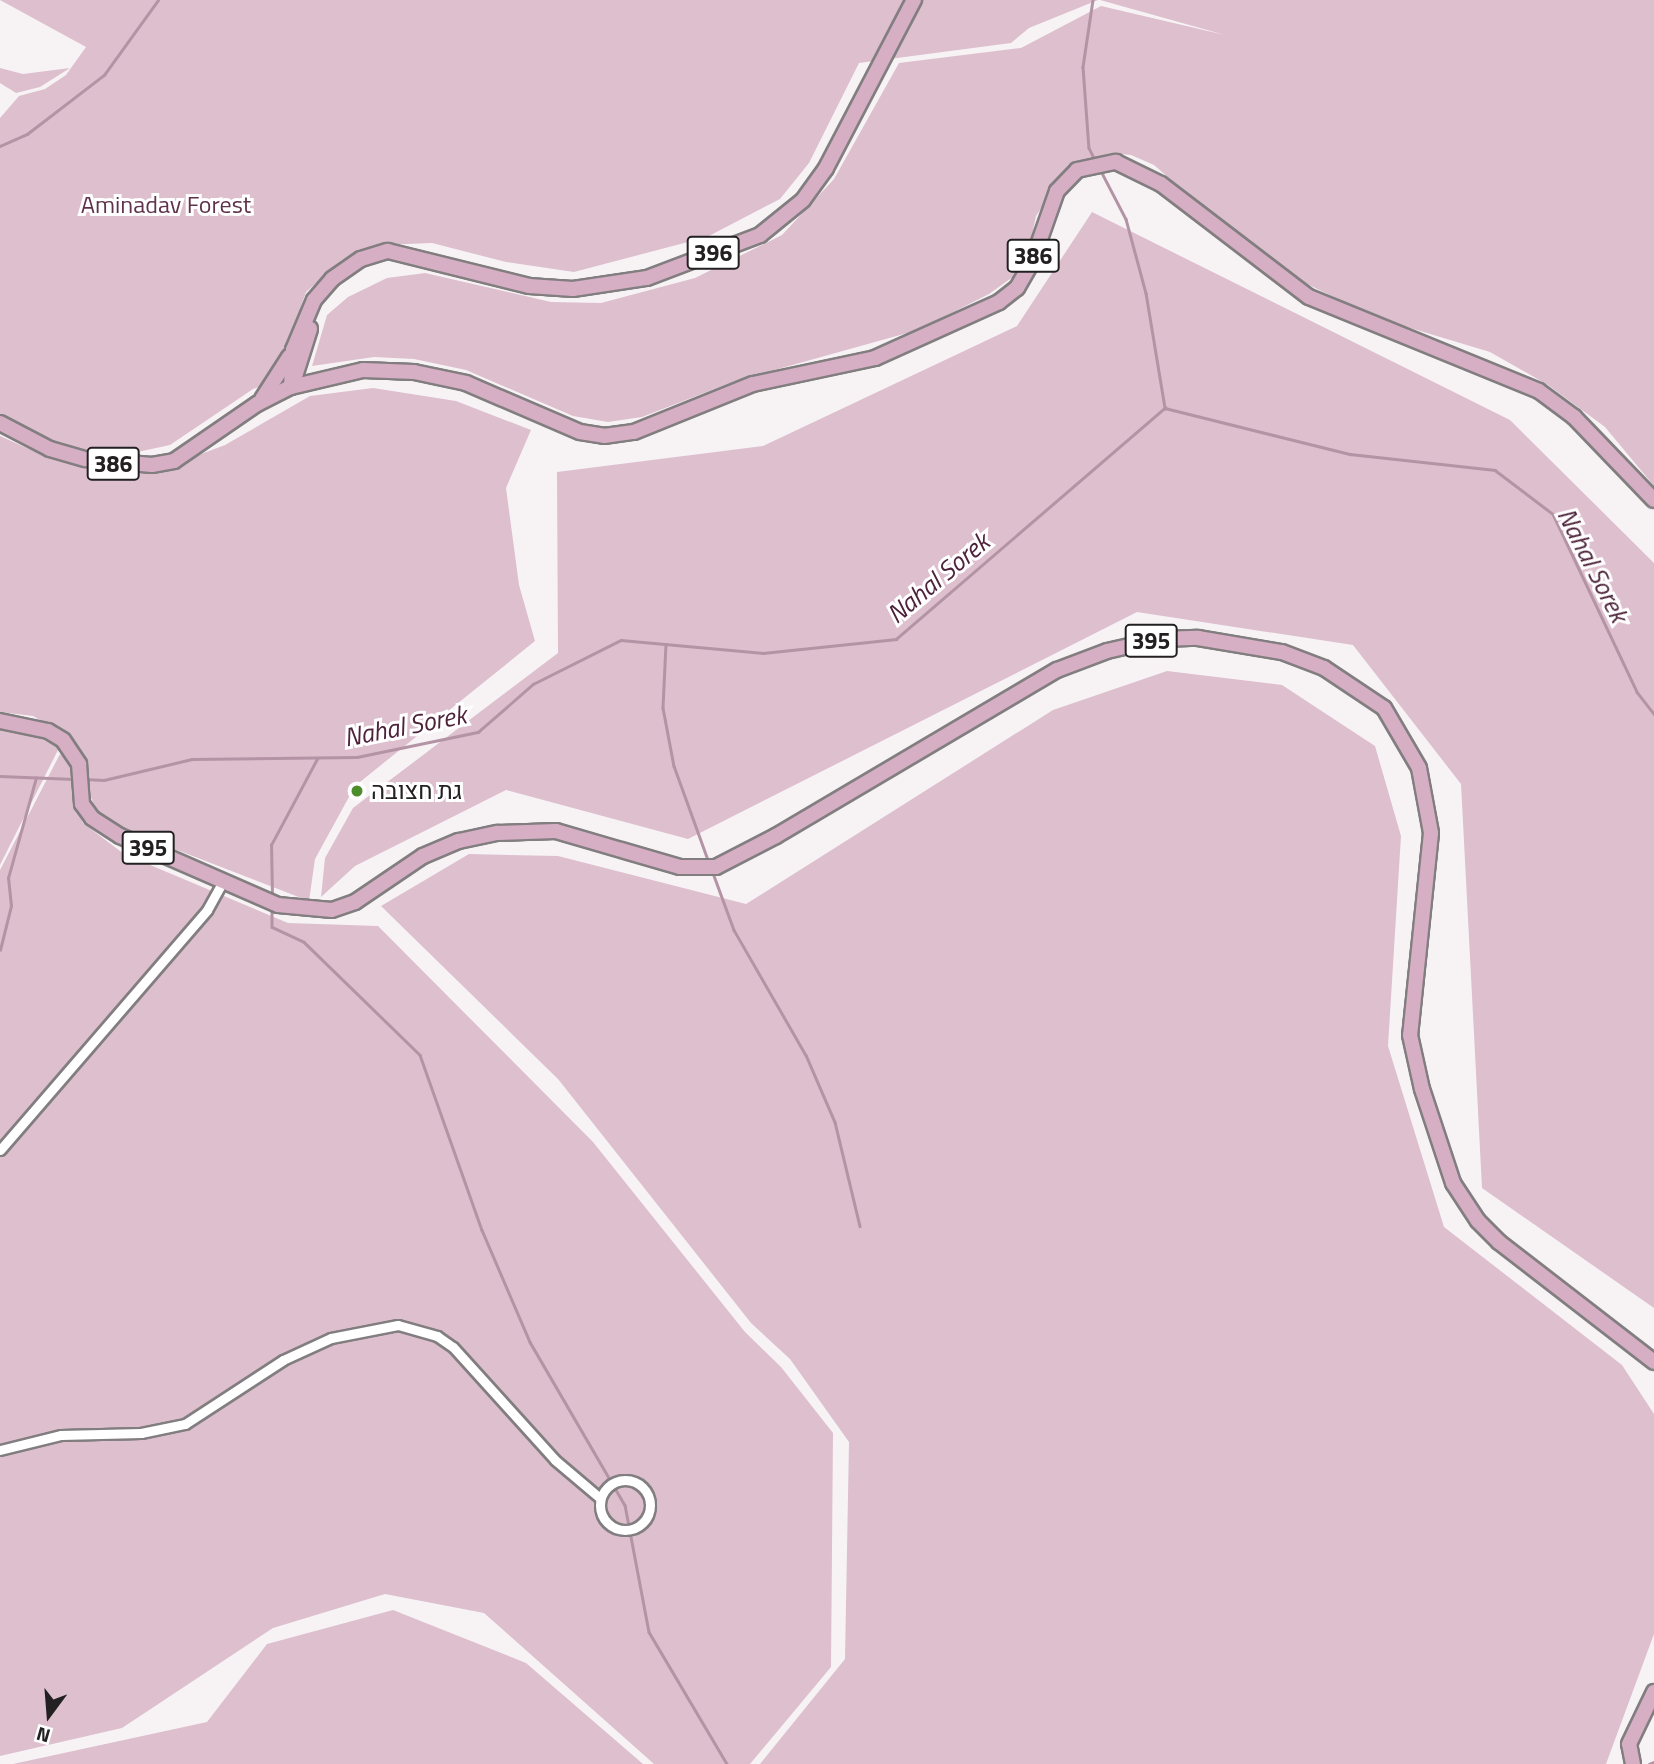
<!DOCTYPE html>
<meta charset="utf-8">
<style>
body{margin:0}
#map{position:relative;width:1654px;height:1764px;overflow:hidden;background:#f7f3f5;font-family:"Titillium Web",Heebo,sans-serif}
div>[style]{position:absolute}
.green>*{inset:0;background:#ddbfce}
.stream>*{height:2.5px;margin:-1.25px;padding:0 1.25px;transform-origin:1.25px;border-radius:1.25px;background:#b494a4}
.roads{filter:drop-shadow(2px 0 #827e80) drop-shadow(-2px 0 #827e80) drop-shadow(0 2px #827e80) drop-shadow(0 -2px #827e80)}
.street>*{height:9px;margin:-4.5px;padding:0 4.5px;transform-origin:4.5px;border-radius:4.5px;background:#fff}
.street>.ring{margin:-4.5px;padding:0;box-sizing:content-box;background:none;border:9px solid #fff;border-radius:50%}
.primary>*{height:14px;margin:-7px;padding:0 7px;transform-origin:7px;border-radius:7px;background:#d7afc4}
.dots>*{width:19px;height:19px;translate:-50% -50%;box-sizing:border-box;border:4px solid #fff;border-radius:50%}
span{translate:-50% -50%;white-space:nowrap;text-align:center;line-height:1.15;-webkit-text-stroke:6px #fff;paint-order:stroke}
.shield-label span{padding:2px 5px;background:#fff;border:2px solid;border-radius:5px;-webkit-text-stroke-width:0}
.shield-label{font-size:23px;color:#222021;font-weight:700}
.park-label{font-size:24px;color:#5f324b}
.poi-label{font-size:24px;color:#222021}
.left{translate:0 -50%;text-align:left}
.water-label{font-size:26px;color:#4d223a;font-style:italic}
.north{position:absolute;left:14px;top:1680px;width:70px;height:70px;-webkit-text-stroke:5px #fff;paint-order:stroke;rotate:196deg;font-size:19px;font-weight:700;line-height:28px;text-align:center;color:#222021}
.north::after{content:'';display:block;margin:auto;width:24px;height:32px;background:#222021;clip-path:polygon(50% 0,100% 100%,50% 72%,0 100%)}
</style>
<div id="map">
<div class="green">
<div style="clip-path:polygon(0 0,1098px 0,1029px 28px,1011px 43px,859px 63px,809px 163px,780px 199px,707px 237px,574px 272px,506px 262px,432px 243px,381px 245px,342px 260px,306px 292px,275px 381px,253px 389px,170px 445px,119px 456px,54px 444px,0 417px,0 118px,19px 96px,45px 89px,66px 75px,86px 47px)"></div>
<div style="clip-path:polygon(1100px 0,1654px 0,1654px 486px,1605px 427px,1548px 385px,1490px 352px,1377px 318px,1305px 283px,1254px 252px,1154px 165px,1131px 155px,1111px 153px,1087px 160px,1055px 187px,1036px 216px,1028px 254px,1017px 274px,989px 294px,918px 330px,735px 381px,642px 417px,608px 422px,573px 416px,466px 370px,414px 359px,374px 357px,312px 366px,327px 315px,348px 297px,387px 278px,425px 273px,551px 302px,601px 303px,695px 278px,782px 235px,834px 179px,899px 63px,1021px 48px,1101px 6px,1225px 35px)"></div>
<div style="clip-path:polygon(0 68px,23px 74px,70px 68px,40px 87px,16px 93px,0 83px)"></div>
<div style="clip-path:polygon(1092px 212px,1510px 420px,1654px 563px,1654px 1308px,1482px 1188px,1461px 784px,1353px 645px,1137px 612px,688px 839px,506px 790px,355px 866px,321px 897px,325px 858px,353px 808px,558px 653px,557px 472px,763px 446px,1017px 326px)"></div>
<div style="clip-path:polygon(373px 388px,456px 401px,531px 430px,506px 488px,519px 585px,535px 641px,355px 786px,315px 859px,309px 901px,123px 829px,97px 812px,87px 788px,86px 760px,66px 735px,33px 716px,0 712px,0 436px,47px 457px,106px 473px,164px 468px,225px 445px,310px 396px)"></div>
<div style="clip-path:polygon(1167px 671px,1282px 685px,1375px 746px,1401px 836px,1388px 1046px,1444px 1227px,1622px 1365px,1654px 1414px,1654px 1634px,1606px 1764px,760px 1764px,845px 1659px,849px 1442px,790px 1359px,751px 1323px,558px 1079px,381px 906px,469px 854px,558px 856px,746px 904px,1053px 710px)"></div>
<div style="clip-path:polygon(0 729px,28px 732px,59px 748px,0 865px)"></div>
<div style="clip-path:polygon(60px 754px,74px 766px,74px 793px,83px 823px,124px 854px,288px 923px,378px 926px,593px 1142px,745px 1332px,781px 1367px,833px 1433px,831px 1667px,750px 1764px,654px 1764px,484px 1613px,385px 1594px,273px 1628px,122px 1728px,0 1756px,0 870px)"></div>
<div style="clip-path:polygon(393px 1610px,526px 1663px,643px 1764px,13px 1764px,207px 1722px,267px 1644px)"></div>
</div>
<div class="stream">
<div style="left:1093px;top:0;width:68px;rotate:98.5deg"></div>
<div style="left:1083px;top:67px;width:81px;rotate:85.8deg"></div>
<div style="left:1089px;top:148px;width:16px;rotate:63deg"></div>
<div style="left:0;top:146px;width:30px;rotate:-24deg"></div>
<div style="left:27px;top:134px;width:97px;rotate:-37.5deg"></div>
<div style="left:104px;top:75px;width:92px;rotate:-54.2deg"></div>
<div style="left:1101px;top:171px;width:54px;rotate:62.5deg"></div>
<div style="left:1126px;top:219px;width:77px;rotate:74.9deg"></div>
<div style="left:1146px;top:293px;width:117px;rotate:80.6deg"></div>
<div style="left:666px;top:644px;width:64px;rotate:92.7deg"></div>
<div style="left:663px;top:708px;width:59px;rotate:79.3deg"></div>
<div style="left:674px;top:766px;width:100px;rotate:70.1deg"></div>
<div style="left:0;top:776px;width:74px;rotate:2.3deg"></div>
<div style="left:84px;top:779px;width:20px;rotate:3deg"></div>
<div style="left:104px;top:780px;width:90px;rotate:-13.4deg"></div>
<div style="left:192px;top:759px;width:165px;rotate:-0.7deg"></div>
<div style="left:357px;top:757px;width:124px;rotate:-11.7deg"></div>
<div style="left:478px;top:732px;width:73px;rotate:-41.1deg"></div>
<div style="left:533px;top:684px;width:98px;rotate:-26.6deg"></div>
<div style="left:621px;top:640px;width:143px;rotate:5.2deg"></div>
<div style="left:763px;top:653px;width:134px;rotate:-6deg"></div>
<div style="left:896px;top:639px;width:355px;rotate:-40.7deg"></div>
<div style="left:1165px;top:408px;width:191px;rotate:14deg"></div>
<div style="left:1350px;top:454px;width:146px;rotate:6.3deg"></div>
<div style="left:1495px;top:470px;width:73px;rotate:37.2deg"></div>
<div style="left:1553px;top:514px;width:197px;rotate:64.7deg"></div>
<div style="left:1637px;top:692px;width:28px;rotate:52deg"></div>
<div style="left:713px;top:873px;width:61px;rotate:69.8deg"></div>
<div style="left:734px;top:930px;width:144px;rotate:60.1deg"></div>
<div style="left:806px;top:1055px;width:73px;rotate:66.6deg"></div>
<div style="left:835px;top:1122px;width:107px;rotate:76.5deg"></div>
<div style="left:272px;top:895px;width:50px;rotate:-91.1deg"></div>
<div style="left:271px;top:845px;width:98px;rotate:-61.9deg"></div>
<div style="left:272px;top:909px;width:18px;rotate:90deg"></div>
<div style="left:272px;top:927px;width:35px;rotate:25deg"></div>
<div style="left:304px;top:942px;width:162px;rotate:44.2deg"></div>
<div style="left:420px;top:1055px;width:186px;rotate:70.5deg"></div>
<div style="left:482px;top:1230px;width:122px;rotate:66.8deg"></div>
<div style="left:530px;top:1342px;width:189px;rotate:59.8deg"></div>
<div style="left:625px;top:1505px;width:129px;rotate:79.3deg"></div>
<div style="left:649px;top:1632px;width:153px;rotate:59.4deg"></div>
<div style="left:0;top:950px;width:45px;rotate:-76deg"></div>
<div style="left:11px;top:906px;width:28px;rotate:-96deg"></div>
<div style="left:8px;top:878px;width:104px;rotate:-74.4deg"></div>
<div style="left:1649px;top:1764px;width:5px;rotate:-22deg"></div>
</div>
<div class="roads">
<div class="street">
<div style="left:0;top:1150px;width:317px;rotate:-49.2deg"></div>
<div style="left:207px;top:910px;width:33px;rotate:-61deg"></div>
<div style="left:0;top:1450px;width:63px;rotate:-13.8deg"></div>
<div style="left:61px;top:1435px;width:80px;rotate:-1.4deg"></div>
<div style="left:141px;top:1433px;width:45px;rotate:-11.6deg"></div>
<div style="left:185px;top:1424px;width:117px;rotate:-33.1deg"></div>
<div style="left:283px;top:1360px;width:53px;rotate:-24.6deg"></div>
<div style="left:331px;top:1338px;width:68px;rotate:-11deg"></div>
<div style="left:398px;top:1325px;width:41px;rotate:15.8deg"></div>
<div style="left:437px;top:1336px;width:19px;rotate:35deg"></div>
<div style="left:453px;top:1347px;width:152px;rotate:47.9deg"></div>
<div style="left:555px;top:1460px;width:59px;rotate:40.2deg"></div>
<div class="ring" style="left:600px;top:1480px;width:41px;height:41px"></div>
</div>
<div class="primary">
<div style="left:292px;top:386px;width:60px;rotate:-72.5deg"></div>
<div style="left:291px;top:387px;width:37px;rotate:-87deg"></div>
<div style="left:293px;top:350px;width:54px;rotate:-67.2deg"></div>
<div style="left:314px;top:300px;width:28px;rotate:-49deg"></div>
<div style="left:332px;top:279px;width:35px;rotate:-35deg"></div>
<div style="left:361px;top:259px;width:28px;rotate:-17deg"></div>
<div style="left:388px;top:251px;width:145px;rotate:13.9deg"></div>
<div style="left:529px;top:286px;width:44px;rotate:3.9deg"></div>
<div style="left:573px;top:289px;width:75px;rotate:-8.5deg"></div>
<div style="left:647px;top:278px;width:121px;rotate:-20.8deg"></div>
<div style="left:760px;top:235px;width:55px;rotate:-39.1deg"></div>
<div style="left:803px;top:200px;width:39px;rotate:-54deg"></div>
<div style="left:826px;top:168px;width:190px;rotate:-62.4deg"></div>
<div style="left:262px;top:399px;width:50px;rotate:-57.3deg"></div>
<div style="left:0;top:423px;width:56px;rotate:27.5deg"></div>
<div style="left:50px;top:449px;width:37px;rotate:16deg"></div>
<div style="left:86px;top:459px;width:66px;rotate:5.2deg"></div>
<div style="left:152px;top:465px;width:22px;rotate:-10deg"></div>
<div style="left:174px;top:461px;width:101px;rotate:-34.5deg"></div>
<div style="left:257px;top:404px;width:38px;rotate:-27deg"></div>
<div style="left:291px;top:387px;width:74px;rotate:-13.3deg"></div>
<div style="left:363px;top:370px;width:51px;rotate:2.2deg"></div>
<div style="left:414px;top:372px;width:53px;rotate:11.9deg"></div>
<div style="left:466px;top:383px;width:124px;rotate:23.3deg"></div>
<div style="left:580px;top:432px;width:24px;rotate:9deg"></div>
<div style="left:604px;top:436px;width:30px;rotate:-8deg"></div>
<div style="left:634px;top:432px;width:128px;rotate:-22deg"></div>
<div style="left:753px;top:384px;width:125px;rotate:-12deg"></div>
<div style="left:875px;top:358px;width:136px;rotate:-24.3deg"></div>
<div style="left:999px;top:302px;width:23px;rotate:-38deg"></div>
<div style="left:1017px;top:288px;width:30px;rotate:-60deg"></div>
<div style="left:1032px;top:262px;width:75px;rotate:-70.6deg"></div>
<div style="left:1057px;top:191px;width:29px;rotate:-46deg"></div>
<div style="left:1077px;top:170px;width:40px;rotate:-12deg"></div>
<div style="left:1116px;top:162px;width:50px;rotate:26.1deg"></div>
<div style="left:1161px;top:184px;width:186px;rotate:37.4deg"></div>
<div style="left:1309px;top:297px;width:248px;rotate:22.2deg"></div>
<div style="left:1539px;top:391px;width:44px;rotate:36.6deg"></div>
<div style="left:1574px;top:417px;width:115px;rotate:46.1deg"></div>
<div style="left:0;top:721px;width:49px;rotate:11.8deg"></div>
<div style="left:48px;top:731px;width:17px;rotate:31deg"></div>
<div style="left:63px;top:740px;width:29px;rotate:56deg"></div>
<div style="left:79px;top:764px;width:40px;rotate:85.7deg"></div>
<div style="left:82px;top:804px;width:17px;rotate:54deg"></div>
<div style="left:92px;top:818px;width:33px;rotate:33deg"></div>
<div style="left:120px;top:836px;width:172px;rotate:23.6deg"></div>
<div style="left:278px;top:905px;width:54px;rotate:5.3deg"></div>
<div style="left:332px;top:910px;width:24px;rotate:-19deg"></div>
<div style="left:355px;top:902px;width:82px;rotate:-34.1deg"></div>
<div style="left:423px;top:856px;width:39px;rotate:-23deg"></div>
<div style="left:459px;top:841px;width:40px;rotate:-12deg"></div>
<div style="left:498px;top:833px;width:58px;rotate:-2deg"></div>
<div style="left:556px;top:831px;width:129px;rotate:16.2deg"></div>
<div style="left:680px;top:867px;width:36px"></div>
<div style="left:716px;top:867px;width:68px;rotate:-27.3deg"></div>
<div style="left:776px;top:836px;width:326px;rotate:-30.6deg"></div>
<div style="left:1057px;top:670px;width:53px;rotate:-20.8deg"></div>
<div style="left:1107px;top:651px;width:54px;rotate:-12.8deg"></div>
<div style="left:1160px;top:639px;width:38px;rotate:-2deg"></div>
<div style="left:1198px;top:638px;width:85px;rotate:9.5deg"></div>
<div style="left:1282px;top:652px;width:45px;rotate:20.9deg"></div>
<div style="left:1324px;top:668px;width:72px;rotate:33.7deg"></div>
<div style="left:1384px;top:708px;width:69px;rotate:59.7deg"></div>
<div style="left:1419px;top:768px;width:66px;rotate:79.5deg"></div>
<div style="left:1431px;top:833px;width:203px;rotate:95.9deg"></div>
<div style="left:1410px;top:1035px;width:55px;rotate:77.5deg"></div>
<div style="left:1422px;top:1089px;width:99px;rotate:71.7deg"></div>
<div style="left:1453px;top:1183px;width:45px;rotate:56.7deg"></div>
<div style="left:1478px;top:1221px;width:30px;rotate:45deg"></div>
<div style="left:1499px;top:1242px;width:196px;rotate:37.7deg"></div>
<div style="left:1633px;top:1764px;width:20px;rotate:-101deg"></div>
<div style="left:1629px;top:1744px;width:58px;rotate:-64.3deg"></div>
</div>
</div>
<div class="dots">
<div style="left:357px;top:791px;background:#4e8d2d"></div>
</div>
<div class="shield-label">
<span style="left:713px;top:253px">396</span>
<span style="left:1033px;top:256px">386</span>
<span style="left:113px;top:464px">386</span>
<span style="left:1151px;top:641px">395</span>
<span style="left:148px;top:848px">395</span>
</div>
<div class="park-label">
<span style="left:166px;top:205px">Aminadav Forest</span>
</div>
<div class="poi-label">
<span class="left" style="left:371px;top:791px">גת חצובה</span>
</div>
<div class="water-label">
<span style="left:1593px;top:565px;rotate:63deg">Nahal Sorek</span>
<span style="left:938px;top:578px;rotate:-40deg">Nahal Sorek</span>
<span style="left:405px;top:726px;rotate:-11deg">Nahal Sorek</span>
</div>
<div class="north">N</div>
</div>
